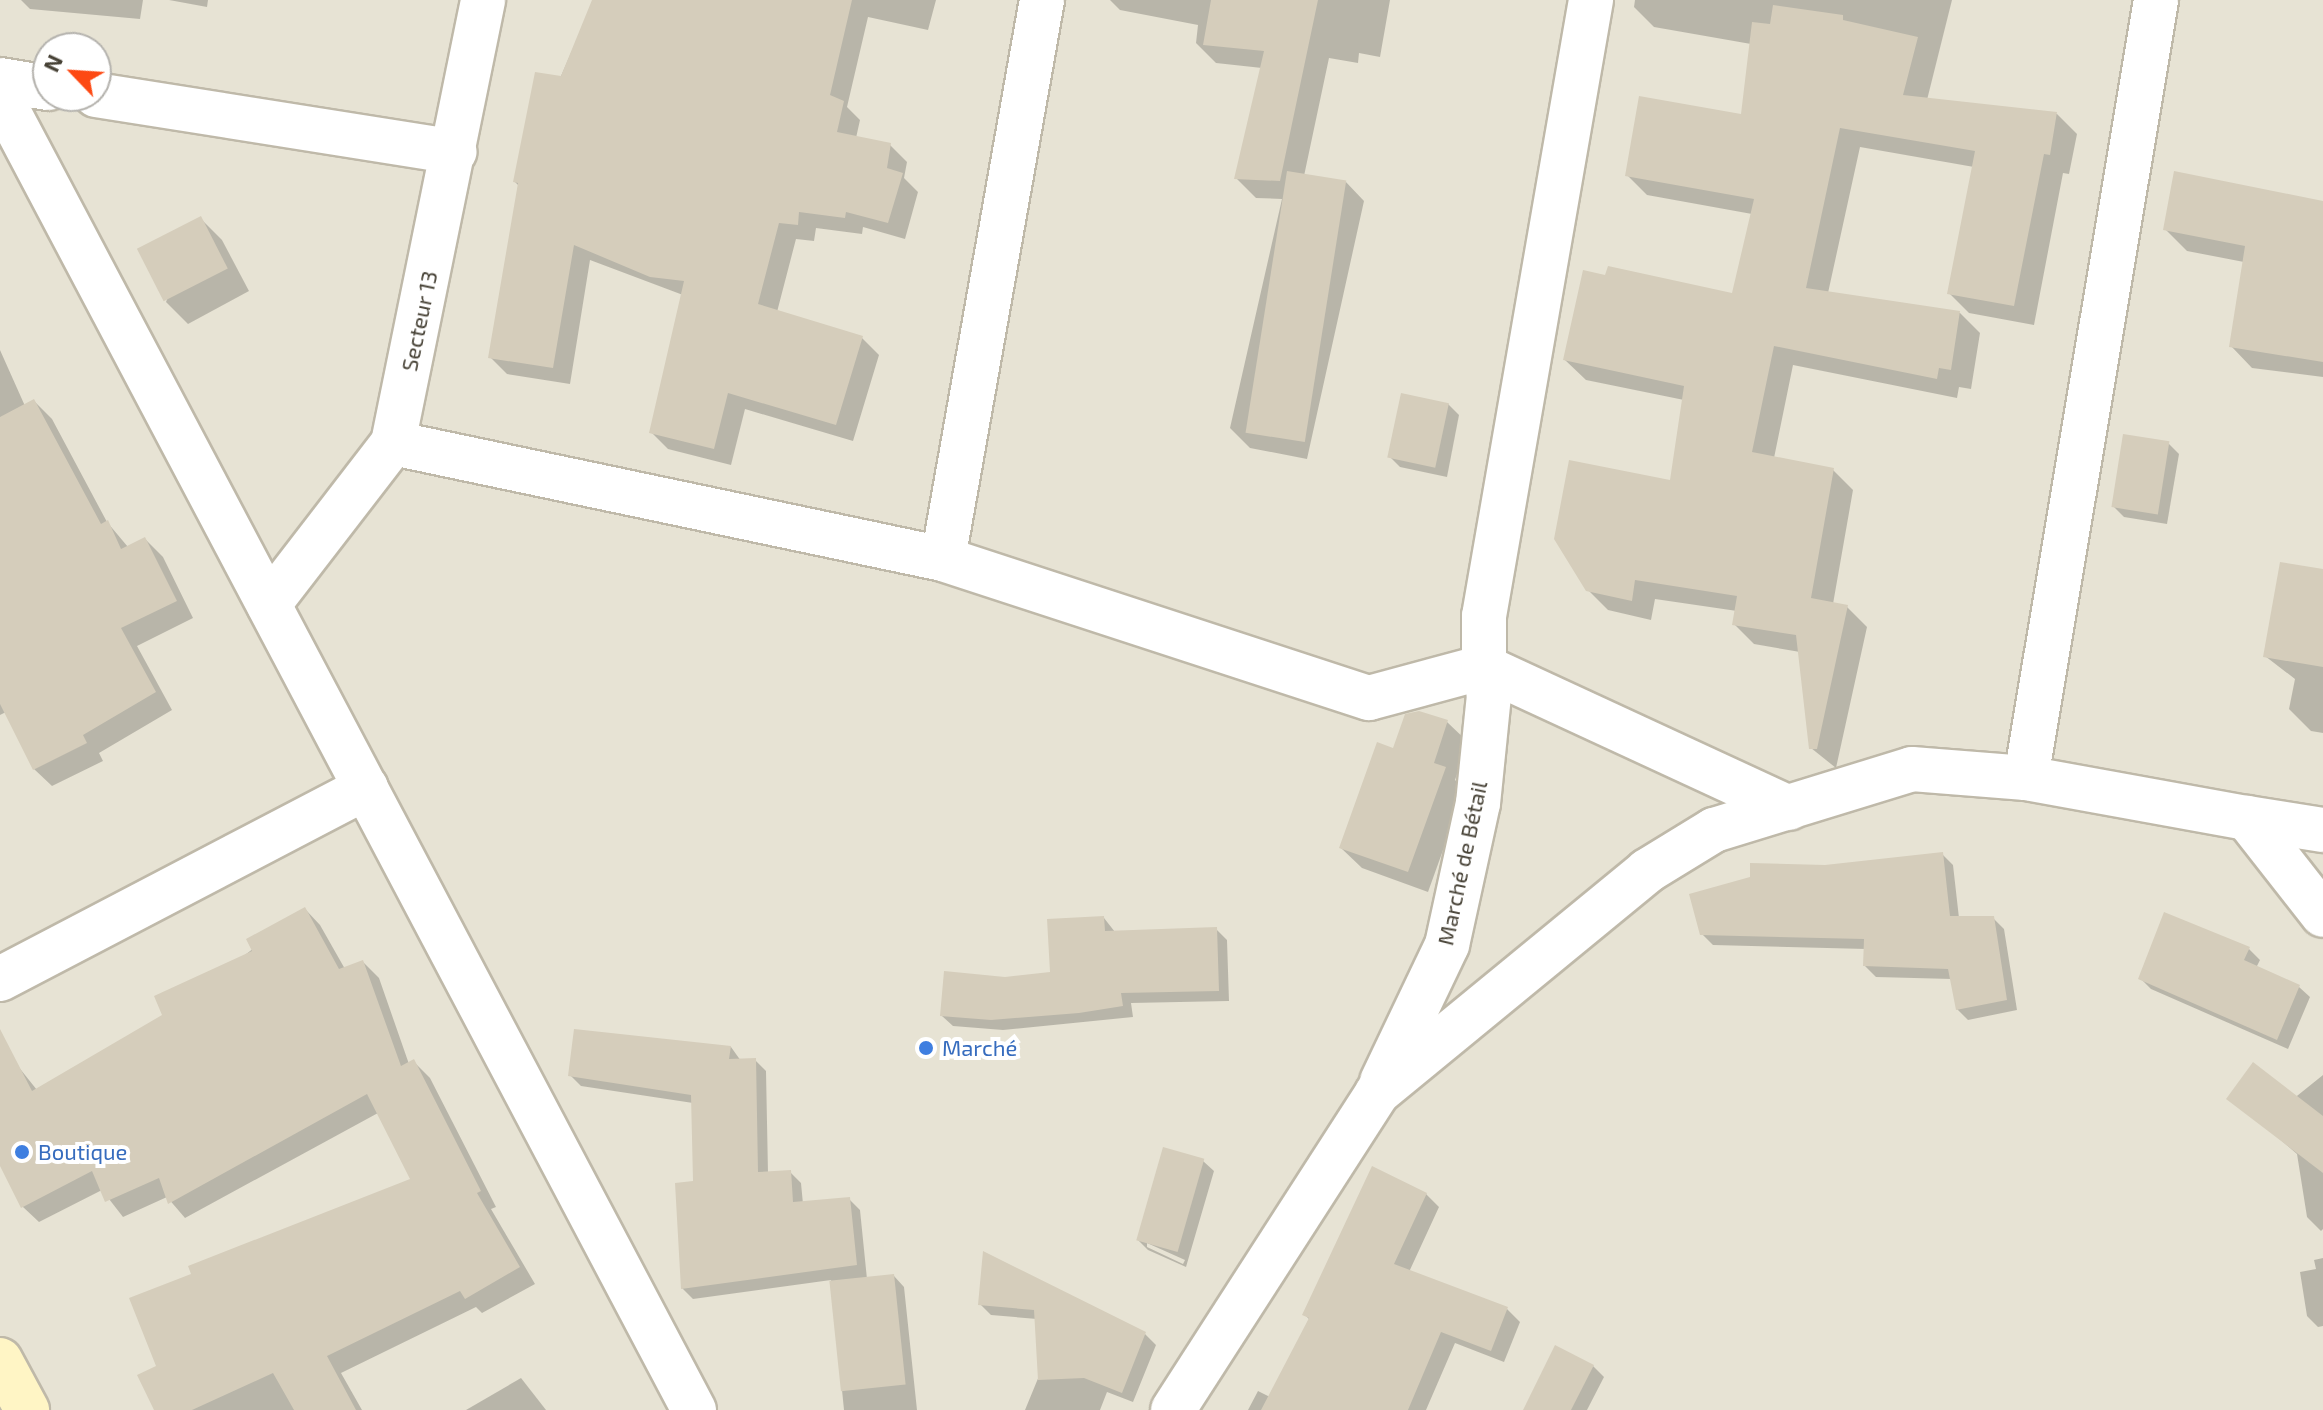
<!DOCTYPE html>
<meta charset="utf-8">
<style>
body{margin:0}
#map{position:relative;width:2323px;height:1410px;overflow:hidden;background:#f3f0e6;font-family:"Exo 2",sans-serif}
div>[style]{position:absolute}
.residential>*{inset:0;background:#e7e3d4}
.shadow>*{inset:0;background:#0003}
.building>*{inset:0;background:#d5cdbb;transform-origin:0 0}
.roads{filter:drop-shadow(2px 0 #bfb9a9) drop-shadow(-2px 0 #bfb9a9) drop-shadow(0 2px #bfb9a9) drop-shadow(0 -2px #bfb9a9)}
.street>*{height:44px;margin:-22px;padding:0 22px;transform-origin:22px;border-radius:22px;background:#fff}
.secondary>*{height:44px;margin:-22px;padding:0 22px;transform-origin:22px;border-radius:22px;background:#fff5c5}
.dots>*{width:22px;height:22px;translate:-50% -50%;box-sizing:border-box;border:4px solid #fff;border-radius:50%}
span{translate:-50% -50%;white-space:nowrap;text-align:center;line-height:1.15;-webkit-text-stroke:8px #fff;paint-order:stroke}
.street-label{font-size:22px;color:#464135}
.shop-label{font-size:22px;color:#366cbe}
.left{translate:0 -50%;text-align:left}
.north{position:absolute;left:32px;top:32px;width:80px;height:80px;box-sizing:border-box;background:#fff;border:2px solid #b5b3ae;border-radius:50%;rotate:295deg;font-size:22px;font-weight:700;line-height:32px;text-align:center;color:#464135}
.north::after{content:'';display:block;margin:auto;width:28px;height:36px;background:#fd4913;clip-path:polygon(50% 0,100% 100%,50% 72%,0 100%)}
</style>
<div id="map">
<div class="residential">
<div style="clip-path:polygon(evenodd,0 0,2323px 0,2323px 1410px,0 1410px,0 0,48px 48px,96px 48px,96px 96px,48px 96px,48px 48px)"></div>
</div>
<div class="shadow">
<div style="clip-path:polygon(21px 0,143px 0,140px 19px,30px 9px)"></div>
<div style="clip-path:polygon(169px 0,208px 0,207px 7px)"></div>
<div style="clip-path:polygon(594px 0,936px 0,928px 30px,868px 17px,847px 107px,860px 120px,856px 138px,890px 145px,907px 162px,904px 178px,918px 192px,905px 239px,863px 227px,862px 234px,816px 228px,814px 241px,796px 239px,777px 312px,862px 338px,879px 355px,853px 441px,745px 409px,731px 465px,668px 449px,651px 432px,683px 295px,590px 260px,570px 384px,507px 374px,490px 357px,519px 186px,515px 182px)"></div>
<div style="clip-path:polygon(1110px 0,1390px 0,1380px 57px,1359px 53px,1358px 63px,1329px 58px,1304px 176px,1345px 181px,1364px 201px,1307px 459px,1250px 448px,1230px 428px,1282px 199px,1256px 198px,1236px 178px,1262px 68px,1216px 63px,1196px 43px,1198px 25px,1120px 10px)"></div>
<div style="clip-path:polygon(1635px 0,1952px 0,1927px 100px,2057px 114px,2077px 134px,2069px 174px,2063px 173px,2034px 325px,1969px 313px,1949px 293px,1974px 167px,1860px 147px,1828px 293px,1960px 313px,1980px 333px,1971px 389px,1959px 387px,1957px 398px,1793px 365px,1774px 458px,1833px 470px,1853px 490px,1833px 604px,1847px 607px,1867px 627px,1836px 768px,1811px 748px,1800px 652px,1754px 644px,1734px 624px,1737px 611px,1655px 599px,1651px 620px,1608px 610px,1588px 590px,1671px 483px,1684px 400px,1586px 380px,1565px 360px,1734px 295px,1752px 214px,1647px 195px,1627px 175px,1743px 117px,1751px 44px,1654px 27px,1634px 7px)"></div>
<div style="clip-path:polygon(2323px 205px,2323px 377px,2252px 368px,2231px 346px,2244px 262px,2187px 251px,2165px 229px)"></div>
<div style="clip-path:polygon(200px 218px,222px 240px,249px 291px,188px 324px,166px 302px)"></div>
<div style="clip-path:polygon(0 350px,25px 406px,34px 401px,52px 419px,107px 522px,128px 547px,145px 539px,163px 557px,193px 618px,137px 646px,172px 710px,99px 753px,103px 761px,52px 786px,34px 769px,6px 712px,0 715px)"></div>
<div style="clip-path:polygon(1448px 404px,1459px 415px,1447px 477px,1400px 467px,1389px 456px)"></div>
<div style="clip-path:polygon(2168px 443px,2179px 454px,2167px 524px,2124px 517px,2113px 506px)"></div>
<div style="clip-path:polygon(2323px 571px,2323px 733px,2311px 731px,2289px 709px,2295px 679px,2265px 656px)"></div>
<div style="clip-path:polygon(1447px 722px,1468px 742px,1455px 780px,1465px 789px,1428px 892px,1362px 868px,1341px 848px,1395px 750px)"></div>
<div style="clip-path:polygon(1942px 854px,1953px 865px,1959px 918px,1993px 918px,2004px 929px,2017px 1010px,1968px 1020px,1957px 1009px,1952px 979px,1876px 977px,1865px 966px,1866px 949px,1713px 945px,1702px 934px,1825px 867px)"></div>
<div style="clip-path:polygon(305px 909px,320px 925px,345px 969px,363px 962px,379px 978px,409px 1064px,414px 1062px,430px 1078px,496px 1207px,491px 1209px,535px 1284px,482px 1313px,476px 1307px,341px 1373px,362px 1410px,157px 1410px,158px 1367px,193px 1275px,413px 1180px,378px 1113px,185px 1218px,167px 1197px,123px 1217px,102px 1190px,39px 1222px,23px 1207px,0 1162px,0 1073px,17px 1065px,37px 1090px,165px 1016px)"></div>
<div style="clip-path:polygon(1104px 918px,1115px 932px,1216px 929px,1227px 940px,1229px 1001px,1131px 1003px,1133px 1017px,1003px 1030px,953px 1026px,942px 1016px,1005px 979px,1052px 974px)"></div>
<div style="clip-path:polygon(2249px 949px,2260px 960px,2256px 968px,2299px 987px,2310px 997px,2288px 1049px,2151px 989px,2140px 978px)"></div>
<div style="clip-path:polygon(731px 1047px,741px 1061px,755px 1060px,766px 1071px,768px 1173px,790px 1172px,801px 1183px,803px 1204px,849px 1199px,860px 1210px,867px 1279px,894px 1276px,904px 1287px,917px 1410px,844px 1410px,831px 1280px,693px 1299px,682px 1288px,695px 1183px,693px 1103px,581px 1086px,570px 1075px)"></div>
<div style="clip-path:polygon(2323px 1075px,2323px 1229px,2321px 1231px,2307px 1217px,2297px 1154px,2262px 1124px)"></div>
<div style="clip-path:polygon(evenodd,1203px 1161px,1214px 1171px,1186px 1267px,1148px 1250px,1137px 1239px,1203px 1161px,1147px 1243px,1185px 1260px,1183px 1264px,1147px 1247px,1147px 1243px)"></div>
<div style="clip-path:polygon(1426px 1194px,1439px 1207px,1409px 1272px,1507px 1309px,1520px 1322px,1504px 1362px,1455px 1343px,1426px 1410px,1248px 1410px,1258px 1391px,1270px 1397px,1310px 1320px,1304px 1314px)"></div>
<div style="clip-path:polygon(985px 1254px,1145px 1334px,1156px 1345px,1133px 1402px,1107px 1392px,1100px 1410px,1025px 1410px,1039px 1376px,1037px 1319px,991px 1315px,980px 1304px)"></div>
<div style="clip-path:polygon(2323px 1258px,2323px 1326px,2318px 1327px,2307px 1316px,2300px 1272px,2316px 1269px,2314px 1260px)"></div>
<div style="clip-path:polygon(1593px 1366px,1604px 1377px,1587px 1410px,1530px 1410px)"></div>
<div style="clip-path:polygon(521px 1378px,546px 1410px,466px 1410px)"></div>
</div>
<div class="building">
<div style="clip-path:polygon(592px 0,852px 0,830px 95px,844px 101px,837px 132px,891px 143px,887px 168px,903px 173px,888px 223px,846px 212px,845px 218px,799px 212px,798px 225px,779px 223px,758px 304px,863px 336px,836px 425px,728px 393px,714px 449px,649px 433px,684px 281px,650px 277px,574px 245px,553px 368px,488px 358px,518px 183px,513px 182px,535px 72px,561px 76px)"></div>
<div style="clip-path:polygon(1211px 0,1318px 0,1280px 181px,1234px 179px,1264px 51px,1203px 45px)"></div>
<div style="clip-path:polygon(1773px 5px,1843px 15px,1843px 20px,1918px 37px,1903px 95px,2057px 112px,2050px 155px,2044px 154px,2014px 306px,1947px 294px,1975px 151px,1840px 128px,1806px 288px,1960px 311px,1951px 370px,1939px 368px,1937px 379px,1774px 346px,1752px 452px,1834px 468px,1811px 598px,1848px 605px,1817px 749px,1809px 749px,1796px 635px,1732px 625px,1737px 596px,1635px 580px,1632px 601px,1586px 591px,1554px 539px,1569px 460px,1670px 480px,1684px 386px,1563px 360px,1583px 270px,1605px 275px,1608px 266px,1732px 293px,1754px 199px,1625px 176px,1639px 96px,1741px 114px,1752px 22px,1770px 24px)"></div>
<div style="left:1287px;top:171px;width:60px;height:265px;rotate:9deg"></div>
<div style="clip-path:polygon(2174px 171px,2323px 201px,2323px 362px,2229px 347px,2245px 246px,2163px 230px)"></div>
<div style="left:201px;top:216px;width:59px;height:72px;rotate:63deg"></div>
<div style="left:1401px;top:393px;width:49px;height:66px;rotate:12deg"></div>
<div style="clip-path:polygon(34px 399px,101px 524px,108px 520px,121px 549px,145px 537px,177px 601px,121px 628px,156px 692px,83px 735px,87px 743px,33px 770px,0 704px,0 417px)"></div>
<div style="left:2123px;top:434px;width:47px;height:74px;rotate:9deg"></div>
<div style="clip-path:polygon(2280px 562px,2323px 569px,2323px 667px,2263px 657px)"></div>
<div style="clip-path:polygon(1419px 711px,1448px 720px,1434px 763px,1446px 767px,1408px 872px,1339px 848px,1377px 742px,1393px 748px,1405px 714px)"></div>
<div style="clip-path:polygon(1943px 852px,1950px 916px,1994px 916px,2007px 1000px,1956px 1010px,1948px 969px,1863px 966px,1864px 939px,1700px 935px,1689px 894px,1750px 877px,1750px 863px,1825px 865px)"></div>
<div style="clip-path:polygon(305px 907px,339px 969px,363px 960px,401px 1066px,414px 1059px,481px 1191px,477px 1193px,520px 1267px,465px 1299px,460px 1291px,327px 1356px,356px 1410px,294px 1410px,273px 1373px,192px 1410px,154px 1410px,137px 1375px,156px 1366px,129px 1298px,191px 1274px,188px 1266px,410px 1179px,367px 1094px,168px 1204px,159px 1178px,105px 1202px,92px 1171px,21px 1208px,0 1166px,0 1029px,32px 1091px,162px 1015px,154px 996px,252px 951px,246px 939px)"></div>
<div style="clip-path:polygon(2164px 912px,2250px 947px,2244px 960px,2300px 985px,2277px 1040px,2138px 979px)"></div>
<div style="clip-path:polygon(1104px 916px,1105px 931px,1217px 927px,1219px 991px,1121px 993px,1123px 1006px,1079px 1013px,991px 1020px,940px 1016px,944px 971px,1005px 977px,1050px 972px,1047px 919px)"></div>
<div style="clip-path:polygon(574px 1029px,731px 1046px,729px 1059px,756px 1058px,758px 1172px,791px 1170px,793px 1202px,850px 1197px,857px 1265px,681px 1289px,675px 1183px,693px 1181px,691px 1095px,568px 1076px)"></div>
<div style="clip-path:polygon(2253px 1062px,2323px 1116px,2323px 1173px,2226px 1099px)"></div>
<div style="left:1163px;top:1147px;width:43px;height:97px;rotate:16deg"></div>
<div style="clip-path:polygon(1372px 1166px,1427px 1193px,1394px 1264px,1508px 1307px,1491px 1351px,1441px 1332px,1408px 1410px,1261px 1410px,1309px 1318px,1302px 1315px)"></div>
<div style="clip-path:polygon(983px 1251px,1146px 1332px,1122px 1393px,1084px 1378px,1038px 1380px,1034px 1310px,978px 1305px)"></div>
<div style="left:894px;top:1274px;width:111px;height:65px;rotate:84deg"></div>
<div style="clip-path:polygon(1555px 1345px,1594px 1365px,1571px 1410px,1523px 1410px)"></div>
</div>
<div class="roads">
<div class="street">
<div style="left:1591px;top:0;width:625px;rotate:99.85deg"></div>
<div style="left:1484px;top:616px;width:51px;rotate:90deg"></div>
<div style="left:1484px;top:667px;width:336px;rotate:24.8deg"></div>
<div style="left:0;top:80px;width:49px;rotate:9.5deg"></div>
<div style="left:96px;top:95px;width:363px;rotate:9deg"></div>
<div style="left:0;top:96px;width:1486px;rotate:62.16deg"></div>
<div style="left:393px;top:443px;width:562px;rotate:11.91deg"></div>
<div style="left:943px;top:559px;width:568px;rotate:-79.96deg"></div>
<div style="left:943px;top:559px;width:448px;rotate:18.1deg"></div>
<div style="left:1369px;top:698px;width:119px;rotate:-15.1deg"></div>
<div style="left:1484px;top:667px;width:28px;rotate:80deg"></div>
<div style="left:1489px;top:695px;width:109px;rotate:95.8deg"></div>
<div style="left:1478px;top:803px;width:145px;rotate:102.3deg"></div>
<div style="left:1447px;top:945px;width:151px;rotate:115.5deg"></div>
<div style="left:269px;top:604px;width:203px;rotate:-52.4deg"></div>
<div style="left:393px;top:443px;width:452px;rotate:-78.5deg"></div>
<div style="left:2026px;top:778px;width:789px;rotate:-80.51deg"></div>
<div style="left:2247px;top:818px;width:77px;rotate:9deg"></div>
<div style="left:0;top:979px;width:413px;rotate:-27.6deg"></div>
<div style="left:1173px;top:1410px;width:377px;rotate:-57.2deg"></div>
<div style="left:1377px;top:1093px;width:350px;rotate:-39.4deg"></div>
<div style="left:1647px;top:871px;width:79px;rotate:-31.5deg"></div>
<div style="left:1714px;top:830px;width:207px;rotate:-17.1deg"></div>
<div style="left:1912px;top:769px;width:114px;rotate:4.5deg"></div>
<div style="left:2026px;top:778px;width:225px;rotate:10.3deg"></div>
<div style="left:2247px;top:818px;width:123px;rotate:51.9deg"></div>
</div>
<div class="secondary">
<div style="left:0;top:1360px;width:57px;rotate:61.6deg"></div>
</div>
</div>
<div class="dots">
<div style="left:926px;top:1048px;background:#3f7fe0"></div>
<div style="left:22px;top:1152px;background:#3f7fe0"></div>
</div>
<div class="street-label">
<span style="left:419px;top:321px;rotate:-78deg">Secteur 13</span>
<span style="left:1462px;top:863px;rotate:-78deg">Marché de Bétail</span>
</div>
<div class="shop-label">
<span class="left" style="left:942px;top:1048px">Marché</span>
<span class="left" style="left:38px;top:1152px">Boutique</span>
</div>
<div class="north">N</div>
</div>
